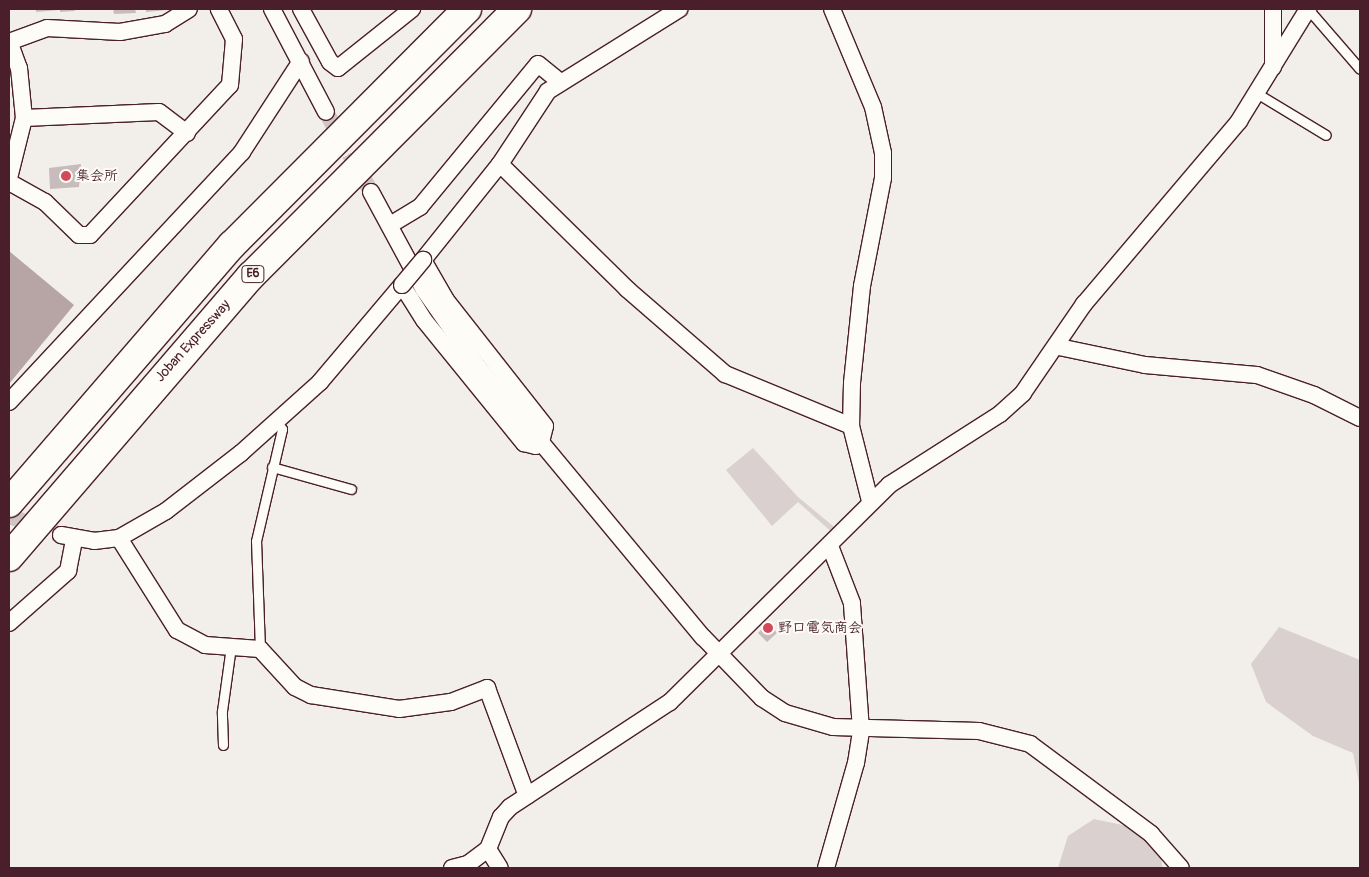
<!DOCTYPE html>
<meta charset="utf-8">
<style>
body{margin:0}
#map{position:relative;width:1369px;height:877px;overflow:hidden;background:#f2efeb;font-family:Pangolin,"Klee One",sans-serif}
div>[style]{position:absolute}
.green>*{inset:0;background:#d9d0cf}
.water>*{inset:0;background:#b7a5a6}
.building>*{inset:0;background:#c8bbbb}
.street-tunnel>*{height:16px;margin-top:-8px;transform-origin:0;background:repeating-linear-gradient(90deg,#d0c5c5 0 16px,transparent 0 24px)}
.roads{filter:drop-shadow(1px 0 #4a1f2b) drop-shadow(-1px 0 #4a1f2b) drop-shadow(0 1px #4a1f2b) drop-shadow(0 -1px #4a1f2b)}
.lane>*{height:9px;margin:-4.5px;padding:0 4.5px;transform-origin:4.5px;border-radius:4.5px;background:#fdfcf7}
.street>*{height:16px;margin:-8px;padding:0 8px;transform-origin:8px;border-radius:8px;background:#fdfcf7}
.highway>*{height:28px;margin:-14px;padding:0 14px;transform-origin:14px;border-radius:14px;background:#fdfcf7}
.bridges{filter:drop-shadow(1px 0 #4a1f2b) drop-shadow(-1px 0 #4a1f2b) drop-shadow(0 1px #4a1f2b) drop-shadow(0 -1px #4a1f2b)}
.street-bridge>*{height:16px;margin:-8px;padding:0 8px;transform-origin:8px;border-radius:8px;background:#fdfcf7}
.dots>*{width:14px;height:14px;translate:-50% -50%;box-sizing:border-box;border:2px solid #fdfcf7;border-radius:50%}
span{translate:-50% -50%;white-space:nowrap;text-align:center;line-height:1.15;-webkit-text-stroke:4px #fdfcf7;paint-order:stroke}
.shield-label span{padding:1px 4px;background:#fdfcf7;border:1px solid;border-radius:4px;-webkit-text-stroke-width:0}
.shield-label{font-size:12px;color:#4a1f2b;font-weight:700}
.poi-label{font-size:14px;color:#4a1f2b;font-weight:700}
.left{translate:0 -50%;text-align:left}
.street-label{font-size:14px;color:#4a1f2b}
.frame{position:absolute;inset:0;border:10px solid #4a1f2b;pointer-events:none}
</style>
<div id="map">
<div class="green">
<div style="clip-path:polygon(753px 448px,798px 497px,839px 531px,835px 535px,798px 502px,772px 526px,726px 470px)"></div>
<div style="clip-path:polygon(1279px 627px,1360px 660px,1360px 788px,1353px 753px,1313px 736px,1266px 702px,1251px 664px)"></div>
<div style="clip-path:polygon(1094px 819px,1132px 827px,1158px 847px,1163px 868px,1058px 868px,1068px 836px)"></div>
</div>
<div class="water">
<div style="clip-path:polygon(9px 251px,74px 305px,9px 384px)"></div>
</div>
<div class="building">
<div style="clip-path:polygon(36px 9px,59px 9px,59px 10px,36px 12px)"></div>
<div style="clip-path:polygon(60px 9px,74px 9px,75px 11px,60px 12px)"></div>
<div style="clip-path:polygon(113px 9px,135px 9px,136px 13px,114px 14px)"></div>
<div style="clip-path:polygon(146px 9px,166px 9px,167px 10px,146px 12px)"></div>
<div style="clip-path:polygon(81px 164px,79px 187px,50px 189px,49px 168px)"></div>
<div style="clip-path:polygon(768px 622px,777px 633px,767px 642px,758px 633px)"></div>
</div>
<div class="street-tunnel">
<div style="left:326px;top:112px;width:92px;rotate:60.6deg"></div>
<div style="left:9px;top:516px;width:55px;rotate:20.1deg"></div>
</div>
<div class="roads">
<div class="lane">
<div style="left:1308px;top:9px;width:79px;rotate:49.1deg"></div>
<div style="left:1258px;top:94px;width:79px;rotate:31.1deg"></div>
<div style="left:272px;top:467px;width:82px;rotate:15.6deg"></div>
<div style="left:260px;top:649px;width:108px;rotate:-92.1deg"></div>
<div style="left:256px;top:541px;width:115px;rotate:-76.9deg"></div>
<div style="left:282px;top:429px;width:9px;rotate:-126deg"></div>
<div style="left:223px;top:745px;width:34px;rotate:-92deg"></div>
<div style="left:222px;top:711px;width:66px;rotate:-82.1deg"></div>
</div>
<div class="street">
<div style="left:272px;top:9px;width:116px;rotate:62.3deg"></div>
<div style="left:301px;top:9px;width:60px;rotate:61.3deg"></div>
<div style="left:330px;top:62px;width:10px;rotate:37deg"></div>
<div style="left:338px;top:68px;width:95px;rotate:-38.6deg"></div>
<div style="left:832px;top:9px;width:106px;rotate:67.3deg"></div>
<div style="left:873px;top:107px;width:47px;rotate:77.7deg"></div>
<div style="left:883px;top:153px;width:25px;rotate:90deg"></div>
<div style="left:883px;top:178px;width:110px;rotate:101deg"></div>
<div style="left:862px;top:286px;width:98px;rotate:95.9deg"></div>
<div style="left:852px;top:383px;width:43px;rotate:91.3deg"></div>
<div style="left:851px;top:426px;width:77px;rotate:75.8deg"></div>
<div style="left:1273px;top:9px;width:58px;rotate:90deg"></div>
<div style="left:9px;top:41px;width:29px;rotate:70deg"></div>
<div style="left:19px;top:68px;width:50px;rotate:84.3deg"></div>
<div style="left:24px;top:118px;width:62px;rotate:104deg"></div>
<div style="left:9px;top:42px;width:40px;rotate:-20.2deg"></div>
<div style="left:47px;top:28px;width:73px;rotate:3.1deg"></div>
<div style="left:120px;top:32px;width:46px;rotate:-10.1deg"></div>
<div style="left:165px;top:24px;width:28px;rotate:-32deg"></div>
<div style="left:24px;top:118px;width:135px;rotate:-2.5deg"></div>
<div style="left:159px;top:112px;width:35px;rotate:37deg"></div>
<div style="left:500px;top:164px;width:178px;rotate:44.5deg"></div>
<div style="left:627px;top:289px;width:130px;rotate:40.9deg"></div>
<div style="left:725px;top:374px;width:136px;rotate:22.4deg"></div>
<div style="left:9px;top:182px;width:41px;rotate:29.1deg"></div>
<div style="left:45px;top:202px;width:47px;rotate:44.1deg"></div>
<div style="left:79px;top:235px;width:11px"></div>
<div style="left:90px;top:235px;width:205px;rotate:-47deg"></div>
<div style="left:230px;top:85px;width:46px;rotate:-85deg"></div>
<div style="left:234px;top:39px;width:34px;rotate:-117deg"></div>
<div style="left:371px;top:192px;width:111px;rotate:61.6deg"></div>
<div style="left:424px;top:290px;width:90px;rotate:54.9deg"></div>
<div style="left:476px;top:364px;width:355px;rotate:50.3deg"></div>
<div style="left:703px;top:637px;width:85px;rotate:46deg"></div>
<div style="left:762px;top:698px;width:27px;rotate:33deg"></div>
<div style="left:785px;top:713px;width:50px;rotate:16.3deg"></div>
<div style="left:833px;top:727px;width:146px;rotate:1.6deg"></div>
<div style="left:979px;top:731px;width:53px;rotate:14.3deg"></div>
<div style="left:1030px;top:744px;width:151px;rotate:36.6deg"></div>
<div style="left:1151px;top:834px;width:45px;rotate:48.6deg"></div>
<div style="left:390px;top:225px;width:35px;rotate:-31deg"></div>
<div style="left:420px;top:207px;width:185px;rotate:-50.5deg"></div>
<div style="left:538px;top:64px;width:27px;rotate:39deg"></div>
<div style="left:1059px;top:347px;width:88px;rotate:11.8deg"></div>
<div style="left:1145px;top:365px;width:112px;rotate:5.1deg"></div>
<div style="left:1257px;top:375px;width:60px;rotate:19.3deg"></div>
<div style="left:1314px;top:395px;width:51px;rotate:26.6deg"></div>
<div style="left:9px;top:402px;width:342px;rotate:-47deg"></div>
<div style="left:242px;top:152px;width:108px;rotate:-57deg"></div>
<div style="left:61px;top:535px;width:34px;rotate:10deg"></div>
<div style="left:94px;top:541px;width:25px;rotate:-7deg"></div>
<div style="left:119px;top:538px;width:54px;rotate:-29.9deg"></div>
<div style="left:166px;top:511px;width:95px;rotate:-37.7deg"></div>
<div style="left:241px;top:453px;width:106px;rotate:-41.9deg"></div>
<div style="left:320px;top:382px;width:127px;rotate:-49.8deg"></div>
<div style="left:402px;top:285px;width:41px;rotate:57.8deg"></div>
<div style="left:424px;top:320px;width:159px;rotate:50.9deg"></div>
<div style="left:524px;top:443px;width:12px;rotate:14deg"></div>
<div style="left:536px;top:446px;width:6px;rotate:-39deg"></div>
<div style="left:541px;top:442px;width:16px;rotate:-76deg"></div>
<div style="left:545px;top:426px;width:160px;rotate:-128.2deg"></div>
<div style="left:446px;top:300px;width:46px;rotate:-119.9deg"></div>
<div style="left:423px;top:260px;width:123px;rotate:-51.3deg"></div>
<div style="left:500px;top:164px;width:87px;rotate:-56.7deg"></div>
<div style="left:548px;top:91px;width:155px;rotate:-32deg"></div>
<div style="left:119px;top:538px;width:109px;rotate:57.8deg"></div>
<div style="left:177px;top:630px;width:32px;rotate:28deg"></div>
<div style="left:205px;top:645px;width:55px;rotate:4.2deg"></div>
<div style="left:260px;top:649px;width:52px;rotate:47.4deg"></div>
<div style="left:295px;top:687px;width:18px;rotate:27deg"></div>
<div style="left:311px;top:695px;width:89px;rotate:9deg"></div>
<div style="left:399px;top:709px;width:52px;rotate:-7.7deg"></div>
<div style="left:451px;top:702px;width:39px;rotate:-21deg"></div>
<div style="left:487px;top:688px;width:115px;rotate:69.7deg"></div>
<div style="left:9px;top:623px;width:79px;rotate:-41.4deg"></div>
<div style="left:68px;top:571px;width:33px;rotate:-79deg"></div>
<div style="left:488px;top:849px;width:22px;rotate:58deg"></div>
<div style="left:452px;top:868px;width:16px;rotate:-14deg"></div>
<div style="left:468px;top:864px;width:25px;rotate:-37deg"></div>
<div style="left:488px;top:849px;width:35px;rotate:-68deg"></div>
<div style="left:501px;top:817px;width:13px;rotate:-48deg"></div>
<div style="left:510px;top:807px;width:191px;rotate:-33.3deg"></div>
<div style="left:670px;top:702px;width:308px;rotate:-44.7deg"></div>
<div style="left:889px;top:485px;width:132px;rotate:-32.6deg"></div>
<div style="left:1000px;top:414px;width:31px;rotate:-42deg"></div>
<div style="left:1023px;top:393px;width:108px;rotate:-55.6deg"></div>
<div style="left:1084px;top:304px;width:240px;rotate:-49.7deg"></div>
<div style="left:1239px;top:121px;width:132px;rotate:-58.4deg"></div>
<div style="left:826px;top:868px;width:109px;rotate:-74.1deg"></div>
<div style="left:856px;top:763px;width:33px;rotate:-81deg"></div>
<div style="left:861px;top:730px;width:127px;rotate:-94.1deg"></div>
<div style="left:852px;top:603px;width:61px;rotate:-111.1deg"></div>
</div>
<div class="highway">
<div style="left:9px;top:503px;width:341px;rotate:-49.2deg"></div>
<div style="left:232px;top:245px;width:333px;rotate:-45.1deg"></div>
<div style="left:9px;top:557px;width:371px;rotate:-49.3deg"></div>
<div style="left:251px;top:276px;width:377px;rotate:-45.1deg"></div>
</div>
</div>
<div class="bridges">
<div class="street-bridge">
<div style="left:402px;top:285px;width:33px;rotate:-50deg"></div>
</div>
</div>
<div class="dots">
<div style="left:66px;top:176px;background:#d1495b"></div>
<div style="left:768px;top:628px;background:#d1495b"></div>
</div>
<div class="shield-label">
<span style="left:253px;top:274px">E6</span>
</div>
<div class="poi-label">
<span class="left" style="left:76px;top:176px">集会所</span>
<span class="left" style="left:778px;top:628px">野口電気商会</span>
</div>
<div class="street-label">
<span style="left:193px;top:341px;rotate:-48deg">Joban Expressway</span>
</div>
<div class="frame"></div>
</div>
